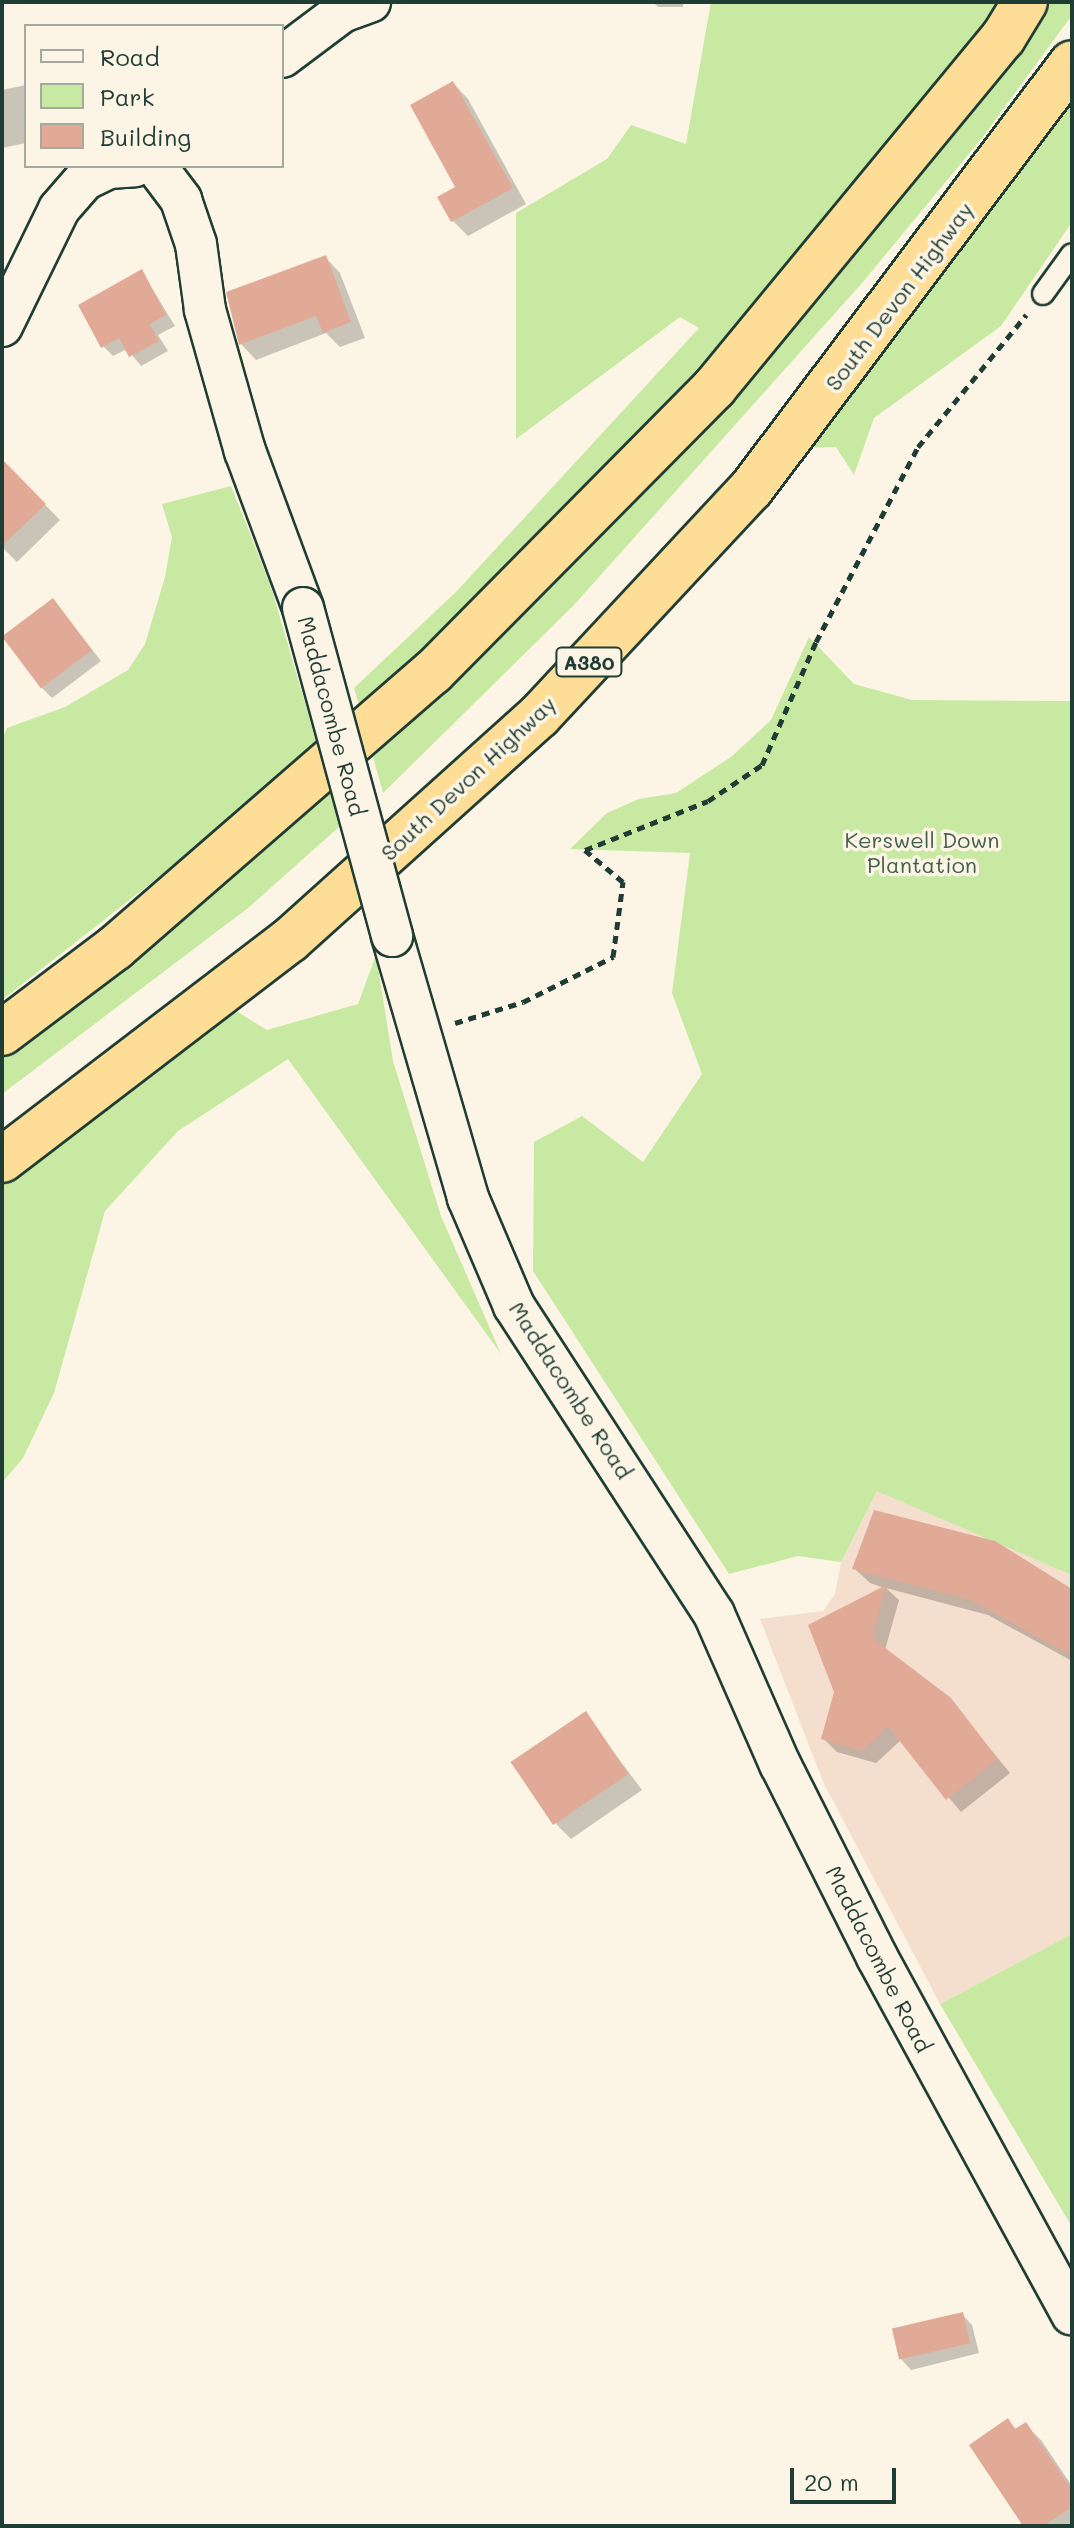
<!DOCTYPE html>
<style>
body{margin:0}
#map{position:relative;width:1074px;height:2528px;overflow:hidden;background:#fcf5e5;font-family:Mali,sans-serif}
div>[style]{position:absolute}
.built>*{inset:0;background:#f4dece}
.green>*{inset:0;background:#c7e9a1}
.shadow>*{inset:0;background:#0003}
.building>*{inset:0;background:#e1aa97;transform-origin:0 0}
.path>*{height:5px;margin-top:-2.5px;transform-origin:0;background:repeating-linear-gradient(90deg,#1f3d34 0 8px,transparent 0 14px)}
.roads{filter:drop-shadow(2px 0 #1f3d34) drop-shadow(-2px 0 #1f3d34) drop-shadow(0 2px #1f3d34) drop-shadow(0 -2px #1f3d34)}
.service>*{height:20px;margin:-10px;padding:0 10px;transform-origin:10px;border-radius:10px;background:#fcf5e5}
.minor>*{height:40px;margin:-20px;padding:0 20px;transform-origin:20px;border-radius:20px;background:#fcf5e5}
.trunk>*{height:44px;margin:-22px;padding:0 22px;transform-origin:22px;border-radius:22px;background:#fedd96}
.bridges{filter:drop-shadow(2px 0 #1f3d34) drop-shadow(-2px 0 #1f3d34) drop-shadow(0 2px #1f3d34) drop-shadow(0 -2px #1f3d34)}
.minor-bridge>*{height:40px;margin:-20px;padding:0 20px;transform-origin:20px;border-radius:20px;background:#fcf5e5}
span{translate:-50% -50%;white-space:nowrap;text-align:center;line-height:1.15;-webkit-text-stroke:7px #fcf5e5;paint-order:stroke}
.shield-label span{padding:2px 6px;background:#fcf5e5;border:2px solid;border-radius:6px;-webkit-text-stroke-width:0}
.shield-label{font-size:20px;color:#1f3d34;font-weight:700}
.street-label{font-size:22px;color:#1f3d34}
.park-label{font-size:22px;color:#415f4a}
.frame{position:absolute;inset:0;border:4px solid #1f3d34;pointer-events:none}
.legend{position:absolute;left:24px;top:24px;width:260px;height:144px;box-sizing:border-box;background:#fcf5e5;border:2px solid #a4ab9e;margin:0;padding:10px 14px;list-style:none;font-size:24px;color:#1f3d34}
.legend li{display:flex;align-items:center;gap:16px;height:40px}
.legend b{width:40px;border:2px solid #a4ab9e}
.scale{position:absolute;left:790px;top:2468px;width:106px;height:36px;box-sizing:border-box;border:4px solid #1f3d34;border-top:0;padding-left:10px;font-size:24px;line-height:28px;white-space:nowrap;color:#1f3d34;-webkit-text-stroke:6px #fcf5e5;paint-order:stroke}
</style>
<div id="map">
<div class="built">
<div style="clip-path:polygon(877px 1490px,1072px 1575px,1072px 1934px,940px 2004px,824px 1784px,760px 1619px,823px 1611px,835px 1594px,841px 1562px)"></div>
</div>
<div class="green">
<div style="clip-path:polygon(711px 2px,999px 2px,930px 98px,758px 308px,362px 716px,354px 688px,456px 592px,699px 328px,680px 317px,516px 439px,516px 213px,607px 159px,631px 125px,686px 144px)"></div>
<div style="clip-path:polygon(1048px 2px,1072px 2px,1072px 15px,982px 138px,862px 283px,573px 606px,383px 793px,373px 757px,435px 697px,1013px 56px)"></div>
<div style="clip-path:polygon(1072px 80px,1072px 222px,1001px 326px,874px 418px,854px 475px,836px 447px,800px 448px)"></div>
<div style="clip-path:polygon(231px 486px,271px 587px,319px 751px,2px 1000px,2px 740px,7px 728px,65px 707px,128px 670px,145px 644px,165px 577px,172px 537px,162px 504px)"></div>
<div style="clip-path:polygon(809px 637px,854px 684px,912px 700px,1072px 701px,1072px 1575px,877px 1491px,841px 1562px,798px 1556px,729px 1574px,533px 1271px,534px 1142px,582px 1116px,643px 1162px,702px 1074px,672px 993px,690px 853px,570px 849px,607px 813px,639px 799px,676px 793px,731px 757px,771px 720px)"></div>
<div style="clip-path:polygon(330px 791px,340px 826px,248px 908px,2px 1094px,2px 1059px,183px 919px)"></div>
<div style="clip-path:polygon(376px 955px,393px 1061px,441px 1216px,501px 1354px,288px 1059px,178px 1131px,105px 1211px,54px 1393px,23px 1458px,2px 1483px,2px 1151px,228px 1006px,267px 1030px,358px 1004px)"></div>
<div style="clip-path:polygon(1072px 1934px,1072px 2227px,940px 2004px)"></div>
</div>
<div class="shadow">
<div style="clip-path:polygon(653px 2px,683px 2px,683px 7px,658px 7px)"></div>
<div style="clip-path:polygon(453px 83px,468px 99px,526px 204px,468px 236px,453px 221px,458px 187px)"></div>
<div style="clip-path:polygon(26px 85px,26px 143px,2px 148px,2px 90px)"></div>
<div style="clip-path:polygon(325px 257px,340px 273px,365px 338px,340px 347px,326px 333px,256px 360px,241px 344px,228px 293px)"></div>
<div style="clip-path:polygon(142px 272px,175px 326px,158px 335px,168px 351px,141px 366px,127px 349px,113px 356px,103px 346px)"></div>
<div style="clip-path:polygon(2px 461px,60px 520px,17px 562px,2px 547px)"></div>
<div style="clip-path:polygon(53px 600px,101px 661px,52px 698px,42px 688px)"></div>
<div style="clip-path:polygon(854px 1568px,1072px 1592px,1072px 1661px,988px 1615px,886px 1588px,899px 1600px,885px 1650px,950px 1700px,1010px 1773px,961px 1812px,901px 1740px,876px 1763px,837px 1752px,823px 1738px,885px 1588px,870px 1583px)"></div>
<div style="clip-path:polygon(585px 1714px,642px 1790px,571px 1839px,556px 1824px)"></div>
<div style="clip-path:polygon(962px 2314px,972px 2325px,979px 2353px,911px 2370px,901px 2359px)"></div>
<div style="clip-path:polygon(1008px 2421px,1017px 2430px,1025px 2425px,1041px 2440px,1072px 2486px,1072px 2526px,1026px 2526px)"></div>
</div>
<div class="building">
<div style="clip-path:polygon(453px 81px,513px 188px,451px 222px,437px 197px,455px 187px,410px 105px)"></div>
<div style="clip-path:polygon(326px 255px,351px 322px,323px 333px,316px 316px,239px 345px,226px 292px)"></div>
<div style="clip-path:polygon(142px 269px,166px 315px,150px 324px,159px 341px,129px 357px,119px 338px,101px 348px,78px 305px)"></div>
<div style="clip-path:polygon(2px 459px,46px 504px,2px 546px)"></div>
<div style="left:53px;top:598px;width:65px;height:64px;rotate:53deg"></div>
<div style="clip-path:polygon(874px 1510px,995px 1541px,1072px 1589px,1072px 1656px,971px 1600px,852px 1569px)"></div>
<div style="clip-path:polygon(886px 1585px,872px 1638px,951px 1698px,998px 1759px,946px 1800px,888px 1726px,862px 1751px,821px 1739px,834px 1692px,808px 1625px)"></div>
<div style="left:586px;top:1711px;width:76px;height:91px;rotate:56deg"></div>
<div style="left:963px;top:2312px;width:32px;height:73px;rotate:77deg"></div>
<div style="clip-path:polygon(1008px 2418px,1015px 2429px,1026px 2422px,1072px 2490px,1072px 2507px,1043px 2526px,1023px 2526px,969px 2445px)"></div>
</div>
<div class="path">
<div style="left:455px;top:1023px;width:71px;rotate:-17.2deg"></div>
<div style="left:523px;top:1002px;width:101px;rotate:-26.6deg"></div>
<div style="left:613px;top:957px;width:76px;rotate:-82.4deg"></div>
<div style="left:623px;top:882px;width:50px;rotate:-139.9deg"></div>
<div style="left:585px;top:850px;width:132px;rotate:-21.7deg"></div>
<div style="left:708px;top:801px;width:65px;rotate:-33.7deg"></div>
<div style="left:762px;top:765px;width:134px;rotate:-66.3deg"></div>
<div style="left:816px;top:642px;width:220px;rotate:-62.4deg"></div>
<div style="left:918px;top:447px;width:171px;rotate:-50.7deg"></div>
</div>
<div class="roads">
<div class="service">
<div style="left:1043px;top:294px;width:49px;rotate:-54.1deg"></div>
</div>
<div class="minor">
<div style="left:282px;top:57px;width:75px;rotate:-36.9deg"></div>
<div style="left:342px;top:12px;width:30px;rotate:-20deg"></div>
<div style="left:161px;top:173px;width:34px;rotate:53deg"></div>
<div style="left:181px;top:200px;width:46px;rotate:71.2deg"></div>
<div style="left:196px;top:244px;width:67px;rotate:82.2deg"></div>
<div style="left:205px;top:310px;width:147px;rotate:74.2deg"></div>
<div style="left:245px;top:451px;width:167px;rotate:69.7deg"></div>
<div style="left:2px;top:326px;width:130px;rotate:-64deg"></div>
<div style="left:59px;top:209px;width:38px;rotate:-49deg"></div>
<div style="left:84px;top:180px;width:28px;rotate:-26deg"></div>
<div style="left:109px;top:168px;width:26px;rotate:-4deg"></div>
<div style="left:392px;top:936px;width:273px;rotate:73.8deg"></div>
<div style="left:468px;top:1198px;width:117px;rotate:66.9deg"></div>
<div style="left:514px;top:1306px;width:367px;rotate:57deg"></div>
<div style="left:714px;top:1614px;width:164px;rotate:66.3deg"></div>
<div style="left:780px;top:1764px;width:216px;rotate:63.3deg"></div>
<div style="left:877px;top:1957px;width:407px;rotate:61.4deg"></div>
</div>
<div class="trunk">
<div style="left:2px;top:1033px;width:141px;rotate:-37deg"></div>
<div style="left:115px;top:948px;width:421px;rotate:-41deg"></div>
<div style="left:433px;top:672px;width:400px;rotate:-45.3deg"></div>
<div style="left:714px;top:388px;width:454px;rotate:-50.5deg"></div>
<div style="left:1003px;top:38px;width:42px;rotate:-58.6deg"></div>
<div style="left:2px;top:1160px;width:362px;rotate:-37.4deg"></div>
<div style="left:290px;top:940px;width:335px;rotate:-42deg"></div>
<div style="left:539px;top:716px;width:311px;rotate:-47deg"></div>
<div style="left:751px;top:489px;width:533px;rotate:-53deg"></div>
</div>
</div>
<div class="bridges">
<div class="minor-bridge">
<div style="left:303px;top:608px;width:340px;rotate:74.8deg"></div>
</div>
</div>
<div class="shield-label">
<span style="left:589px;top:662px">A380</span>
</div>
<div class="street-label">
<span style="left:899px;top:296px;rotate:-53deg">South Devon Highway</span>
<span style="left:332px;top:716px;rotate:75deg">Maddacombe Road</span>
<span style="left:468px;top:778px;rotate:-43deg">South Devon Highway</span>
<span style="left:571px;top:1390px;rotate:57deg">Maddacombe Road</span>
<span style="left:879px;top:1959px;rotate:63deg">Maddacombe Road</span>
</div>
<div class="park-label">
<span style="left:922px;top:852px">Kerswell Down<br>Plantation</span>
</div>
<div class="frame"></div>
<ul class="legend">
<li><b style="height:10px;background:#fcf5e5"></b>Road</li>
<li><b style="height:22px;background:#c7e9a1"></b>Park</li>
<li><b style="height:22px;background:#e1aa97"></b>Building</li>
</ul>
<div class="scale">20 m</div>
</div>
